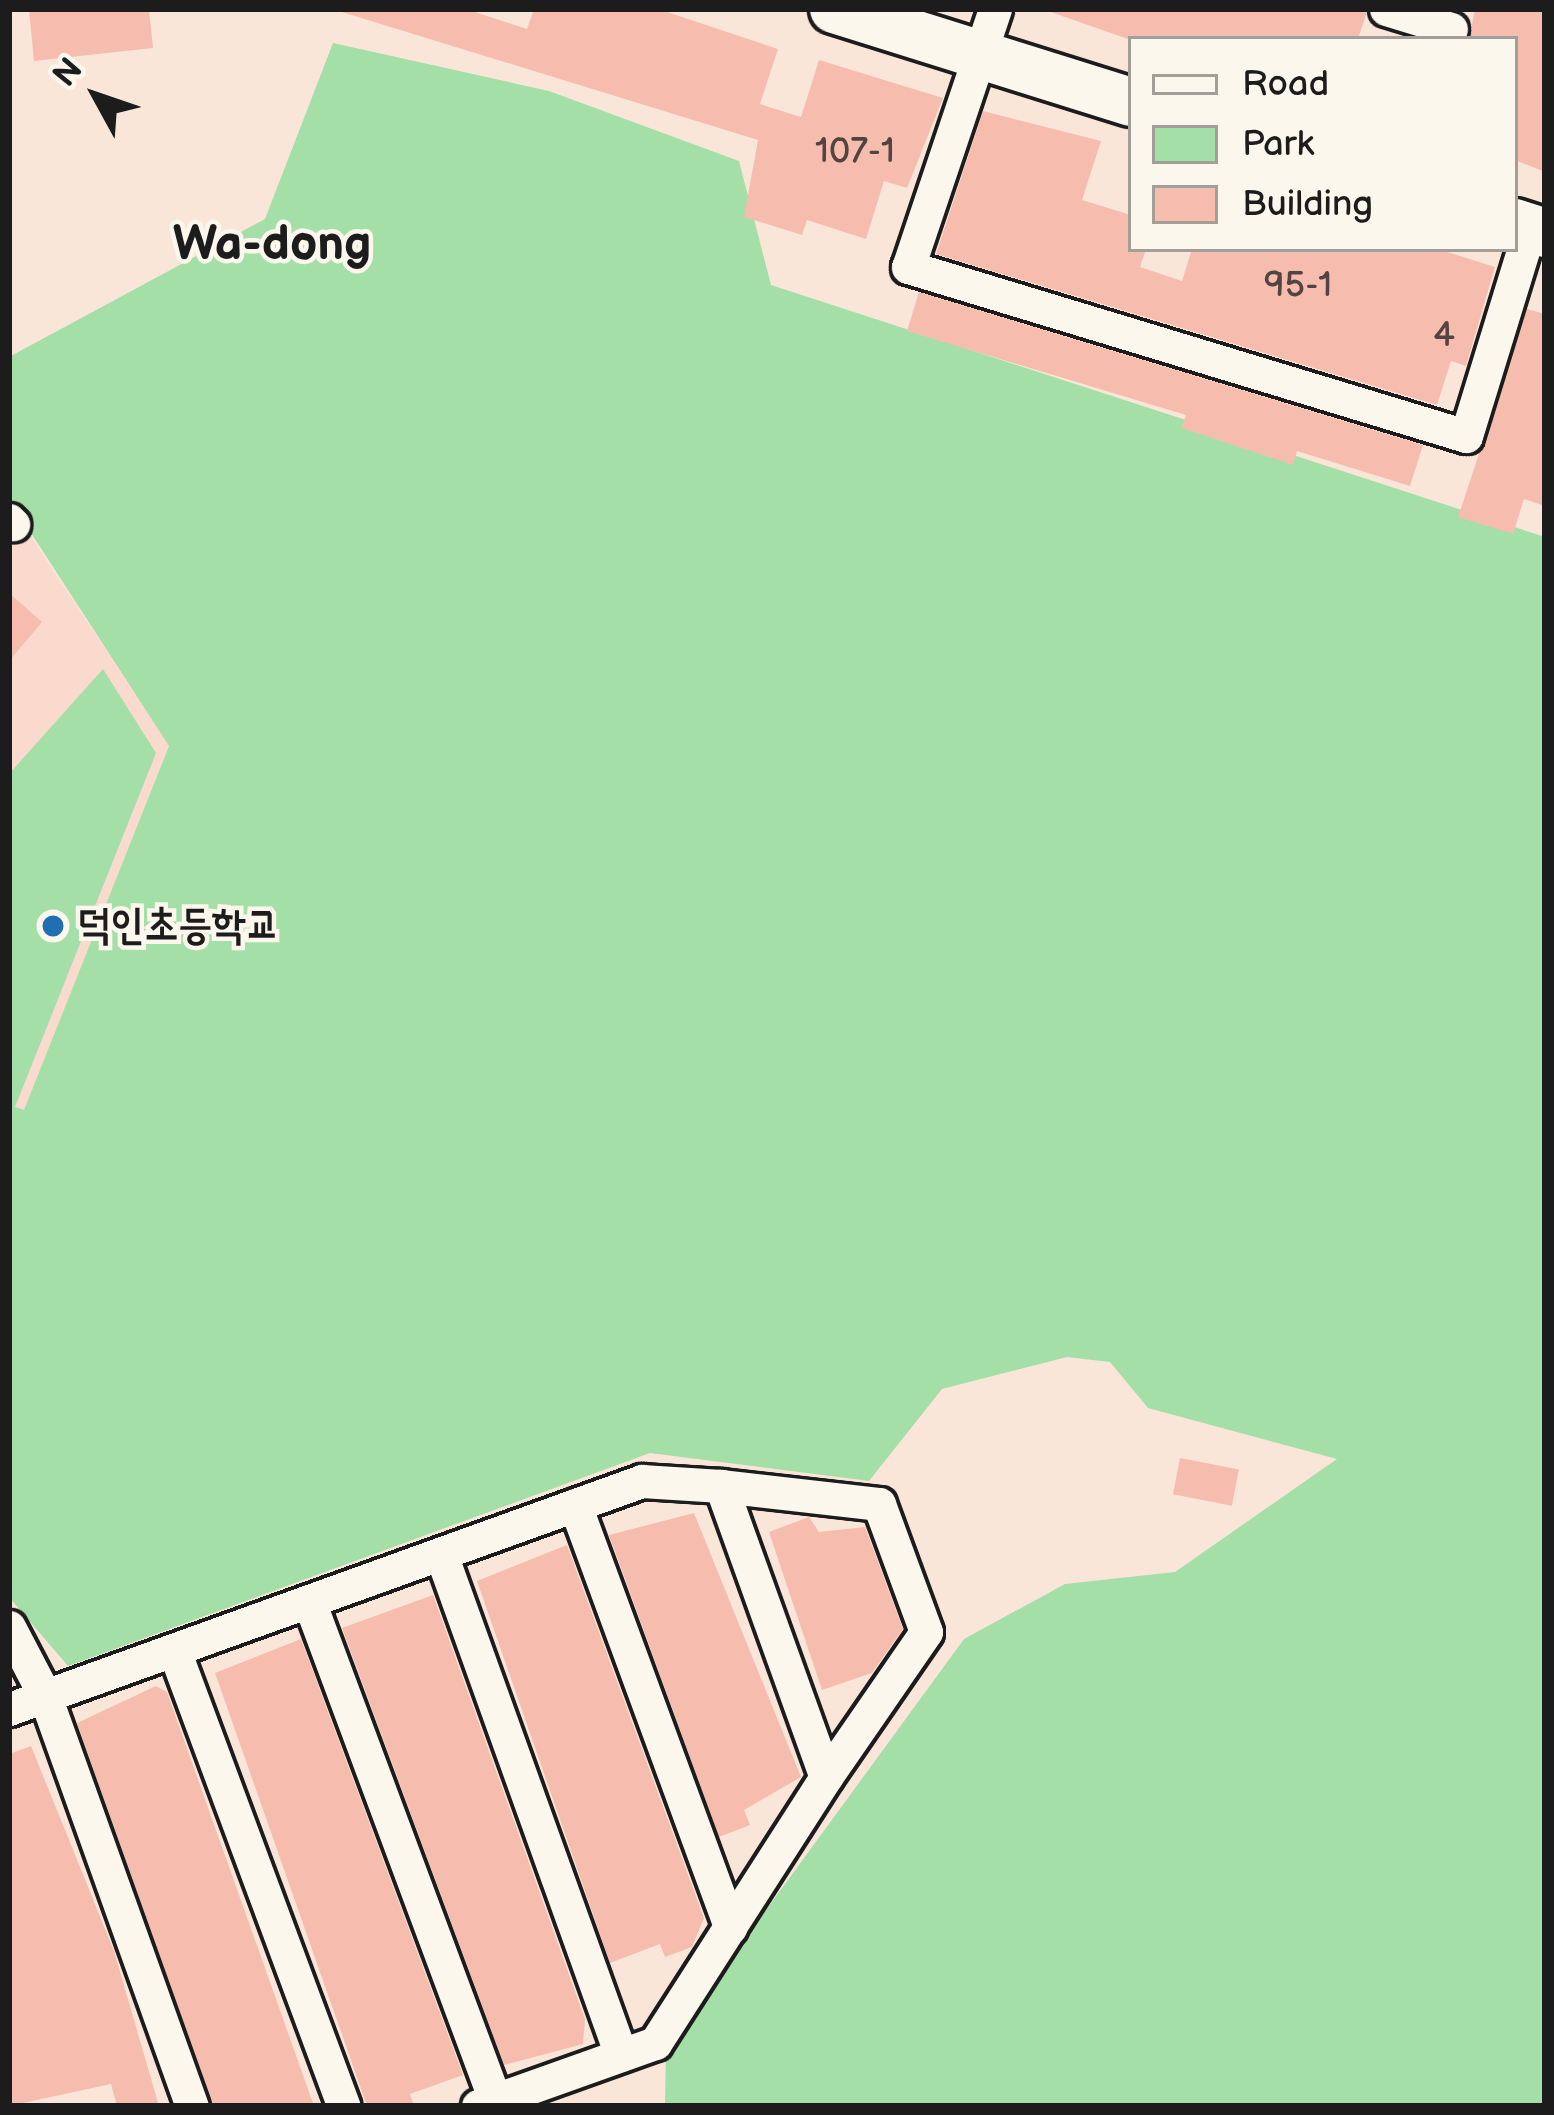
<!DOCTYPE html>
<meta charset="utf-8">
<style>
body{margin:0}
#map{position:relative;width:1554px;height:2115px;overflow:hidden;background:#fae6d9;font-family:"Balsamiq Sans","Poor Story",sans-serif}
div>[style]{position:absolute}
.built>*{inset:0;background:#f9dacc}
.green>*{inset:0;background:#a3dfa6}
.building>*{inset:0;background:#f6bdae;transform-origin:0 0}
.roads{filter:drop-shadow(3px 0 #1c1c1c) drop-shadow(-3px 0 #1c1c1c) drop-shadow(0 3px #1c1c1c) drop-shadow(0 -3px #1c1c1c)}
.minor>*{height:33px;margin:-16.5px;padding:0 16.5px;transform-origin:16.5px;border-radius:16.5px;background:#fbf7ec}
.secondary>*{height:48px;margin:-24px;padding:0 24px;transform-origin:24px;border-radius:24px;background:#fbf7ec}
.dots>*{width:33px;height:33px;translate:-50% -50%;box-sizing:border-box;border:6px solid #fbf7ec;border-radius:50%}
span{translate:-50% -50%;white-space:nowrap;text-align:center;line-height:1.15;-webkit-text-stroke:9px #fbf7ec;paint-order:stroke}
.number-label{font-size:36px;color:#524440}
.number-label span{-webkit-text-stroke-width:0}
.poi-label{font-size:42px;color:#1c1c1c;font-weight:700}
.left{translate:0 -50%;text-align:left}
.quarter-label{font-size:48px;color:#1c1c1c;font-weight:700}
.frame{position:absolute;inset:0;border:12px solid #1c1c1c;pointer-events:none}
.legend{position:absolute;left:1128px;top:36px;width:390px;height:216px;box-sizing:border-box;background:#fbf7ec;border:3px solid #a29f99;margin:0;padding:15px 21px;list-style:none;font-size:36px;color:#1c1c1c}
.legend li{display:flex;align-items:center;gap:24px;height:60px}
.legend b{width:60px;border:3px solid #a29f99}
.north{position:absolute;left:36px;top:36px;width:120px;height:120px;-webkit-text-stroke:9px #fbf7ec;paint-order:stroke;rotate:310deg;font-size:33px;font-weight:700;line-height:48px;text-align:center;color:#1c1c1c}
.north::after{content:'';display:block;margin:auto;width:42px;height:54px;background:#1c1c1c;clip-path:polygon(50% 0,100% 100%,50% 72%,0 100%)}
</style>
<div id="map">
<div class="built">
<div style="clip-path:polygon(9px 504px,169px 745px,24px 1110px,9px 1106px)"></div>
</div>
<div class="green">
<div style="clip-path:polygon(333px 43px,549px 91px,739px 161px,771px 285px,1545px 537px,1545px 2106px,665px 2106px,666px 2047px,964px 1639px,1065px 1584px,1175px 1572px,1337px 1459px,1148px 1408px,1110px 1362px,1067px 1357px,942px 1389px,869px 1481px,650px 1453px,68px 1666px,9px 1597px,9px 774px,103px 669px,156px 753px,15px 1107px,24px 1110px,169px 746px,9px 499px,9px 357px,265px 219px)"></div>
</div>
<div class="building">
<div style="clip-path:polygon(29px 9px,149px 9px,153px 48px,34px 61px)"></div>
<div style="clip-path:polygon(332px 9px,466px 9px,527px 29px,534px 9px,658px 9px,778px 49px,760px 104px,801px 117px,819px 60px,943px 98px,907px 188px,884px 181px,866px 239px,807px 220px,802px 235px,744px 217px,758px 140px)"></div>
<div style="clip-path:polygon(1042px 9px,1366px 9px,1366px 15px,1358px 39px,1128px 39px)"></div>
<div style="clip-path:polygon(1475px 9px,1545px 9px,1545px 172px,1515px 160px,1515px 39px,1469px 39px)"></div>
<div style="clip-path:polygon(983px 111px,1101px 141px,1082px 200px,1131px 215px,1131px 249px,1146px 249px,1140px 267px,1182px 281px,1192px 249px,1438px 249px,1495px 267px,1466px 366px,1451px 361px,1437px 405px,936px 254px)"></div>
<div style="clip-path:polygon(919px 292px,1423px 445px,1410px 486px,1297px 451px,1293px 465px,1182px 428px,1186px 415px,907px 331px)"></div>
<div style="clip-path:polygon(1527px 309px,1545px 314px,1545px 506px,1524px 499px,1513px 534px,1458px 517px)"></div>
<div style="clip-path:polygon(9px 593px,42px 622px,9px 661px)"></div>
<div style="left:1180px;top:1458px;width:60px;height:37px;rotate:11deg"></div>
<div style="clip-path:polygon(694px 1513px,801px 1777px,744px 1810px,750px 1825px,719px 1837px,609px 1535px)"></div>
<div style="clip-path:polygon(809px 1517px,819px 1532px,865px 1527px,903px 1629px,872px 1673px,822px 1690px,769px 1532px)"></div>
<div style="clip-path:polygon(567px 1545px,704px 1918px,692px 1947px,665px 1957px,660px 1944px,610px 1963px,477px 1581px)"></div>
<div style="clip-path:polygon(433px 1595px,585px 2019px,583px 2044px,504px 2065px,342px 1628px)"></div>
<div style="clip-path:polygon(301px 1639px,463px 2075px,410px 2094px,414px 2106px,367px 2106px,215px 1673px)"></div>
<div style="clip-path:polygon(156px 1686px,167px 1692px,314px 2106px,213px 2106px,77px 1723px)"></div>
<div style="clip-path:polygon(31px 1746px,114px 1951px,159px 2106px,117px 2106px,111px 2084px,9px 2106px,9px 1754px)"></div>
</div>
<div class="roads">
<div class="minor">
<div style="left:995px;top:9px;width:272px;rotate:108.6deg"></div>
<div style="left:908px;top:267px;width:583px;rotate:16.85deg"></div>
<div style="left:1466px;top:436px;width:218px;rotate:-72.9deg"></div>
<div style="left:1386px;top:9px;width:68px;rotate:17.1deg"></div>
<div style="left:9px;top:520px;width:6px;rotate:45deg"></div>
<div style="left:721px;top:1486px;width:159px;rotate:6.5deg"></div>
<div style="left:879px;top:1504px;width:136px;rotate:69.8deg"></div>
<div style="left:926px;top:1632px;width:176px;rotate:124.6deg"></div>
<div style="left:575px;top:1505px;width:450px;rotate:69.8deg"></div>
<div style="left:441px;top:1554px;width:532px;rotate:70.24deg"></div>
<div style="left:309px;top:1601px;width:533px;rotate:69.56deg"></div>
<div style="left:9px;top:1627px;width:78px;rotate:62.4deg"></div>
<div style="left:45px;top:1696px;width:436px;rotate:70.3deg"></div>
<div style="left:174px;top:1650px;width:487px;rotate:69.6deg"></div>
<div style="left:9px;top:1709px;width:673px;rotate:-19.81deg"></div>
<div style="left:642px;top:1481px;width:79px;rotate:3.6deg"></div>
<div style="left:721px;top:1486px;width:309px;rotate:70.2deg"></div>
<div style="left:826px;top:1777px;width:316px;rotate:122.7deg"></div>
<div style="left:655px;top:2043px;width:188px;rotate:160.4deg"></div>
</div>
<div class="secondary">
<div style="left:834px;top:9px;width:311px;rotate:17.4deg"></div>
<div style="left:1515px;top:223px;width:32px;rotate:18deg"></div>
</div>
</div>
<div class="dots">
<div style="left:53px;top:926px;background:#1f6fb2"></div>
</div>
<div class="number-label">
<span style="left:855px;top:152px">107-1</span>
<span style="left:1298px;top:286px">95-1</span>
<span style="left:1444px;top:336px">4</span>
</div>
<div class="poi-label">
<span class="left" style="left:77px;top:926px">덕인초등학교</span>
</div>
<div class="quarter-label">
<span style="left:272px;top:245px">Wa-dong</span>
</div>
<div class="frame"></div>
<ul class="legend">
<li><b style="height:15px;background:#fbf7ec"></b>Road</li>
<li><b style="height:33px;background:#a3dfa6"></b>Park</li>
<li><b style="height:33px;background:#f6bdae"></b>Building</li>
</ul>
<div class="north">N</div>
</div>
